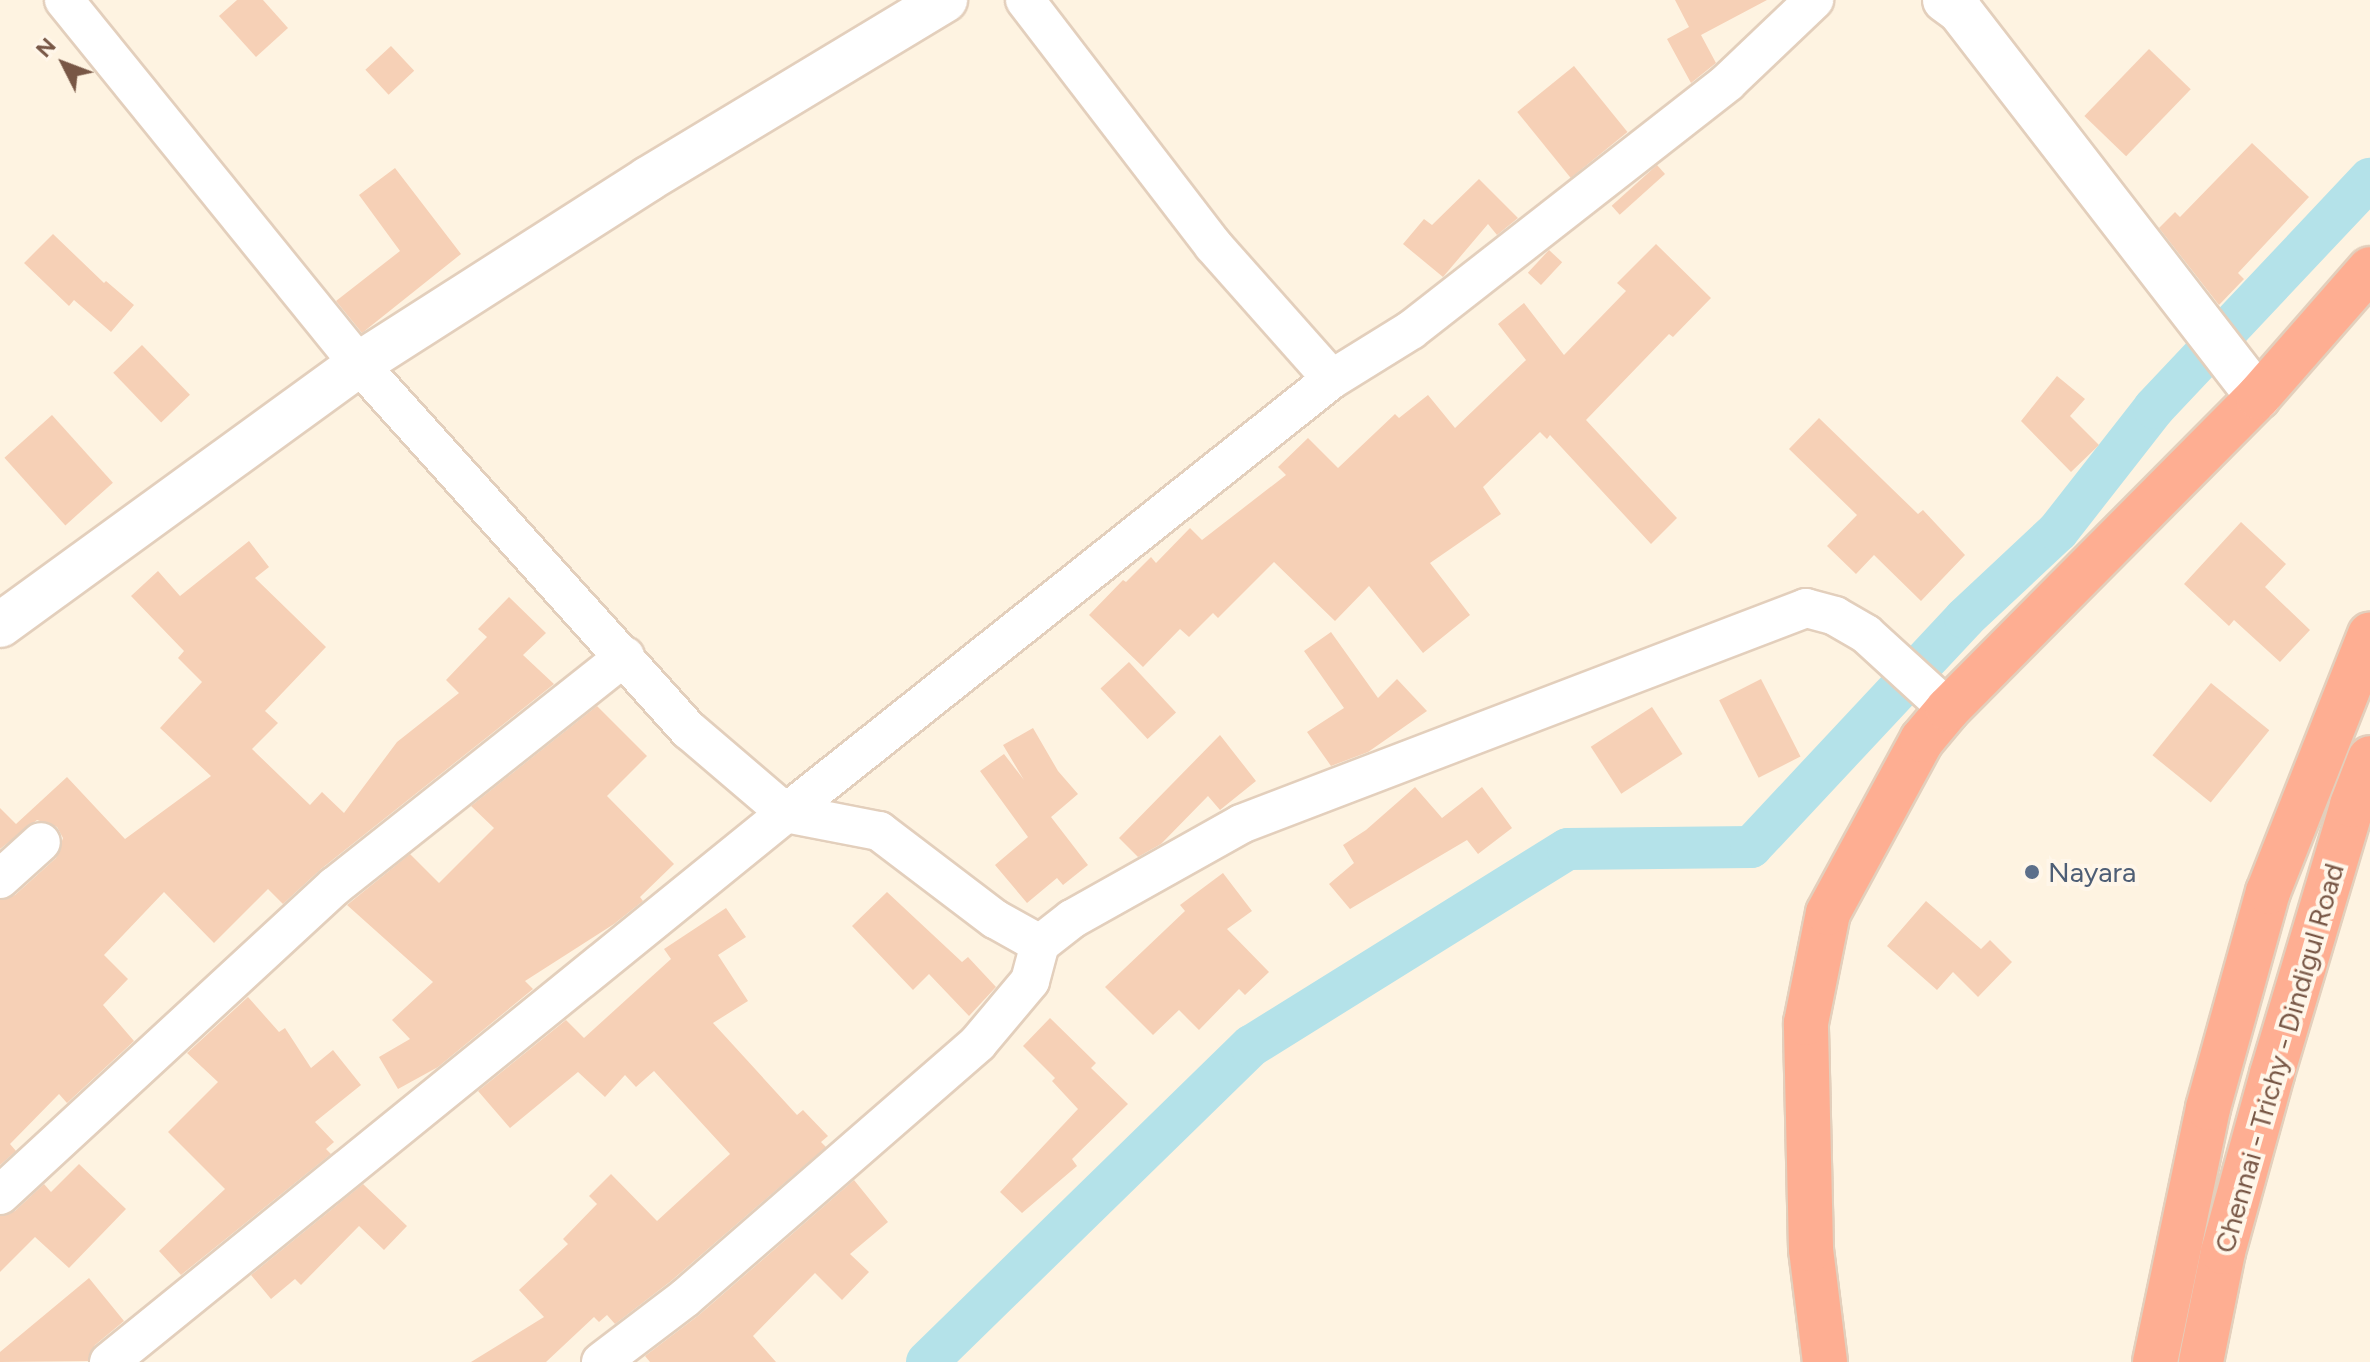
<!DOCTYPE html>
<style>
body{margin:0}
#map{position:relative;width:2370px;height:1362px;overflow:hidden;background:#fef3e1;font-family:Figtree,sans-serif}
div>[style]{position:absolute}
.canal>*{height:42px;margin:-21px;padding:0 21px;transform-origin:21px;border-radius:21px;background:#b4e2e9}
.building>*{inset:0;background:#f6d0b6;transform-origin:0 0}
.roads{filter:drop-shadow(2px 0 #e3cfbc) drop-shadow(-2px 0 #e3cfbc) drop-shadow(0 2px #e3cfbc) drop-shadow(0 -2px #e3cfbc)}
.street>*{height:38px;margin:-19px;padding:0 19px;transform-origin:19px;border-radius:19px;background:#fff}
.secondary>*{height:44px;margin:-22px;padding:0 22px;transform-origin:22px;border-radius:22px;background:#fff}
.highway>*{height:44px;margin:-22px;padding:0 22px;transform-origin:22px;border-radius:22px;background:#feae92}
.dots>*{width:22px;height:22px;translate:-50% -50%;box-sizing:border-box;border:4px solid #fff6e9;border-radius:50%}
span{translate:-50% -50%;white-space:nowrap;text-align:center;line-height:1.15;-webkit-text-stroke:8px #fff6e9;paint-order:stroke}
.service-label{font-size:28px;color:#4e5e75}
.left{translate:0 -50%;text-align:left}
.street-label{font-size:28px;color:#785746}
.north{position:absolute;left:24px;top:24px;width:80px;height:80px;-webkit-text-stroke:6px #fff6e9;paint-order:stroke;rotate:312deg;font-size:22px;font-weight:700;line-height:32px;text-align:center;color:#785746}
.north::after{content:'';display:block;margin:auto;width:28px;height:36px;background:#785746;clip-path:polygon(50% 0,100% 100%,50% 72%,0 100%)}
</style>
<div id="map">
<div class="canal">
<div style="left:927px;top:1362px;width:453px;rotate:-44.3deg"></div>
<div style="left:1251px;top:1046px;width:373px;rotate:-31.9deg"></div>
<div style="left:1568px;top:849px;width:183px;rotate:-0.6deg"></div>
<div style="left:1751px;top:847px;width:313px;rotate:-46.9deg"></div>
<div style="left:1965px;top:618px;width:127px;rotate:-43.1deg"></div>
<div style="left:2058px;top:531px;width:156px;rotate:-52deg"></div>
<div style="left:2154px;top:408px;width:315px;rotate:-46.7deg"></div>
</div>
<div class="building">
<div style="clip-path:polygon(237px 0,263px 0,288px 28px,256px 57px,219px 16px)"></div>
<div style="clip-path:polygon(1675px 0,1767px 0,1701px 35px,1716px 63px,1691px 83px,1667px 39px,1689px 27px)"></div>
<div style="left:391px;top:46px;width:34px;height:35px;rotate:47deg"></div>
<div style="left:2149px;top:49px;width:58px;height:93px;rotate:44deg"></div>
<div style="left:1574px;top:66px;width:85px;height:73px;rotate:51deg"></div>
<div style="clip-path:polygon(2252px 143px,2309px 197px,2238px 273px,2244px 279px,2219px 305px,2159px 228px,2175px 212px,2180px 217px)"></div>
<div style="left:1657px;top:165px;width:12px;height:61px;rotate:48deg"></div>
<div style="clip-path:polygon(395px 168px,461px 254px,362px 333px,336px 301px,400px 251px,359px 195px)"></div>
<div style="clip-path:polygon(1479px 179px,1518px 218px,1497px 235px,1488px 224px,1443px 277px,1403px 244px,1424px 219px,1432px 225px)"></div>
<div style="clip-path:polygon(53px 234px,104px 283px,106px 281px,134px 305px,111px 332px,74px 300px,69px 306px,24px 263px)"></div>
<div style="clip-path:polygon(1656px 244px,1711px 298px,1673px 337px,1669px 334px,1586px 420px,1677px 518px,1651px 544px,1550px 435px,1547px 439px,1540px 432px,1483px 487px,1501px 514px,1430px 563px,1470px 615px,1423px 653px,1369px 586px,1335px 621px,1274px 562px,1218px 618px,1213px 613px,1189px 637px,1180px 629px,1143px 667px,1089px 615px,1123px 580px,1126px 582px,1151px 557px,1156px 563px,1190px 528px,1202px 540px,1286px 475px,1278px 467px,1308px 438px,1338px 468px,1395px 414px,1399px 418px,1428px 395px,1455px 428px,1526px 360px,1498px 324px,1524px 303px,1564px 355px,1626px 291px,1617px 283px)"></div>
<div style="left:1549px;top:250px;width:18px;height:31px;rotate:43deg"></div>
<div style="left:142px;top:345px;width:69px;height:40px;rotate:46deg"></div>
<div style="clip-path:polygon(2057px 376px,2085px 399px,2070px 416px,2099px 445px,2071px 472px,2021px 421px)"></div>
<div style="left:52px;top:415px;width:91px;height:64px;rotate:48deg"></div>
<div style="clip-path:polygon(1819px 418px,1918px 514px,1923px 510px,1965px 555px,1921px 601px,1874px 555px,1856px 574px,1827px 546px,1857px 515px,1789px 449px)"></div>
<div style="clip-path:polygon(2241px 522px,2286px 564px,2265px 587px,2310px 630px,2280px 662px,2234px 620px,2229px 626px,2184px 584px)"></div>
<div style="clip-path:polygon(249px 541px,269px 567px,255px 578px,326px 647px,265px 711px,278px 723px,252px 749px,310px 805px,322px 792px,344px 813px,397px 742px,459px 693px,446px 680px,487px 637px,478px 629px,509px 597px,546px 633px,523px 655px,554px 684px,321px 869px,283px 904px,268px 889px,214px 943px,164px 892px,104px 955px,128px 979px,103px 1005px,134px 1041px,67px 1103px,59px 1094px,10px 1144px,16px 1151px,0 1165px,0 900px,15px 895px,56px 858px,63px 838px,57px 827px,37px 820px,0 849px,0 808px,16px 824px,67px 777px,125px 839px,211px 776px,160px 728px,202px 682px,178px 658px,184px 651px,131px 596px,158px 571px,180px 596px)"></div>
<div style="clip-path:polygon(1331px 632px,1378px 698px,1397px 679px,1427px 711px,1368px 752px,1331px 766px,1307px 732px,1344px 708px,1304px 651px)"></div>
<div style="left:1129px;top:662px;width:69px;height:39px;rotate:47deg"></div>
<div style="left:1761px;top:679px;width:87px;height:47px;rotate:63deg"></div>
<div style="left:2211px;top:683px;width:75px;height:93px;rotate:39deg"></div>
<div style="clip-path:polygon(597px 706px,647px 756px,607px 796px,674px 864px,640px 897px,643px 901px,614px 924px,525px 981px,533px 989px,438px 1067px,398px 1089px,379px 1057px,410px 1039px,392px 1020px,433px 982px,347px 905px,410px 854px,439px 883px,494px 828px,471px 806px)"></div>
<div style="left:1652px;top:707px;width:56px;height:73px;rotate:57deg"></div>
<div style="clip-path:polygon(1033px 728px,1058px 771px,1078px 794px,1051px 817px,1088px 865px,1063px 885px,1057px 878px,1027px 903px,995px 865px,1028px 837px,980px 771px,1004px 754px,1024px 780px,1003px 745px)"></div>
<div style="clip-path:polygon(1220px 735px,1256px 781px,1220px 810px,1208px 796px,1161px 844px,1138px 857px,1119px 838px)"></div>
<div style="clip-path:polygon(1415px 787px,1442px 818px,1482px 787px,1512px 828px,1478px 854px,1467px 840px,1350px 909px,1329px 884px,1354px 863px,1343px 845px,1366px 830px)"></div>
<div style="clip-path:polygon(1223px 873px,1252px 911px,1227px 929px,1269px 972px,1245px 995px,1239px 989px,1199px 1030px,1179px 1010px,1153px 1035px,1105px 987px,1185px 911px,1180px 905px)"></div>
<div style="clip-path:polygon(887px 892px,962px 962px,968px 957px,996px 987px,969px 1016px,929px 974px,913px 990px,852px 926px)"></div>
<div style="clip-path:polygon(1926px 901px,1981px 949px,1990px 940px,2012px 962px,1978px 997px,1953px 972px,1937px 990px,1887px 946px)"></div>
<div style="clip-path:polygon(726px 908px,746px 937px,718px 955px,748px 1001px,713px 1023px,797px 1115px,803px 1110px,828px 1136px,821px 1142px,826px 1147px,671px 1281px,615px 1324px,607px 1315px,599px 1322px,594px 1317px,546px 1362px,471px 1362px,544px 1317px,519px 1290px,568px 1244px,563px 1239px,597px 1204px,589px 1196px,611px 1174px,657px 1221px,730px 1154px,654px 1071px,636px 1087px,625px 1075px,605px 1097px,578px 1072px,510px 1128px,478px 1091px,566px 1020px,584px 1038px,671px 959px,664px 949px)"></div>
<div style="clip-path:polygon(248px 997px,279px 1032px,285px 1028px,311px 1068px,333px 1050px,361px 1085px,315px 1122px,334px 1142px,326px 1149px,331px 1154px,181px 1275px,159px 1251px,225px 1189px,168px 1132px,218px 1082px,187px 1053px)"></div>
<div style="clip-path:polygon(1050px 1018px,1096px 1063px,1091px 1068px,1128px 1104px,1072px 1159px,1077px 1166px,1022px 1213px,1000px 1192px,1078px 1109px,1052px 1081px,1055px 1078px,1023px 1046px)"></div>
<div style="clip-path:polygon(79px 1164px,126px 1209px,69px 1268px,35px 1237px,0 1272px,0 1216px,15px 1211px,44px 1184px,51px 1192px)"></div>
<div style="clip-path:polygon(854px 1180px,888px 1222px,850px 1254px,869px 1272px,842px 1300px,815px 1273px,753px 1336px,776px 1362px,650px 1362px,645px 1356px,699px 1315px)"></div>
<div style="clip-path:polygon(363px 1184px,407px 1226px,384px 1250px,359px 1226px,301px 1285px,295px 1279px,271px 1299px,251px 1275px)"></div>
<div style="clip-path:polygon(89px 1278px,124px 1321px,95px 1345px,88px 1361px,0 1362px,0 1352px)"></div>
</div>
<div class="roads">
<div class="street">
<div style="left:64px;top:0;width:469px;rotate:51deg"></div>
<div style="left:359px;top:364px;width:494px;rotate:48deg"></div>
<div style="left:690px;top:731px;width:126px;rotate:40.5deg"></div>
<div style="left:786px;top:813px;width:95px;rotate:11deg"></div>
<div style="left:879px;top:831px;width:146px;rotate:37.2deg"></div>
<div style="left:995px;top:919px;width:51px;rotate:29.1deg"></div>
<div style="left:1040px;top:944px;width:41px;rotate:-38deg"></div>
<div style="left:1072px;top:919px;width:194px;rotate:-29.3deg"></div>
<div style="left:1241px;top:824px;width:605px;rotate:-20.92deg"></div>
<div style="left:1806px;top:608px;width:30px;rotate:15deg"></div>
<div style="left:1835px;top:616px;width:36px;rotate:30deg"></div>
<div style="left:1866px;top:634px;width:111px;rotate:42.4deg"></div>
<div style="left:1025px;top:0;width:309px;rotate:52.5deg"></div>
<div style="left:1213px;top:245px;width:179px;rotate:48.4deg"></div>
<div style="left:0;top:879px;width:55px;rotate:-42.1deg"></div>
<div style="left:0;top:1195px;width:456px;rotate:-42.7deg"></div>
<div style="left:335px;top:886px;width:370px;rotate:-38.4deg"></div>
<div style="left:109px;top:1362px;width:872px;rotate:-39.04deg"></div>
<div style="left:786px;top:813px;width:697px;rotate:-38.48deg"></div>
<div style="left:1332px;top:379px;width:93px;rotate:-31.8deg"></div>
<div style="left:1411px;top:330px;width:402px;rotate:-38deg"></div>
<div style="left:1728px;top:82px;width:119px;rotate:-43.6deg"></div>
<div style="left:601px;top:1362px;width:106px;rotate:-37.3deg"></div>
<div style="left:685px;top:1298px;width:388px;rotate:-41deg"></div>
<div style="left:978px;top:1043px;width:81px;rotate:-50deg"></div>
<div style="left:1030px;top:981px;width:38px;rotate:-75deg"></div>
</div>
<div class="secondary">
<div style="left:1945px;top:0;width:19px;rotate:36deg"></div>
<div style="left:1960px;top:11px;width:488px;rotate:52.3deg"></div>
<div style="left:0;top:625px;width:444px;rotate:-36deg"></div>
<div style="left:359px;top:364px;width:343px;rotate:-32.6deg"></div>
<div style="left:648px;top:179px;width:347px;rotate:-31.1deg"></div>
</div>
<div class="highway">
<div style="left:1825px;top:1362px;width:114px;rotate:-97.1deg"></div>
<div style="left:1811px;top:1249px;width:226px;rotate:-91.3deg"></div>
<div style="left:1806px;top:1023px;width:112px;rotate:-78.7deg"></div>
<div style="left:1828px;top:913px;width:197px;rotate:-61.5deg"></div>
<div style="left:1922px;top:740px;width:40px;rotate:-50deg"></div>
<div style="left:1948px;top:709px;width:440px;rotate:-45.2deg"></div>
<div style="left:2258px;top:397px;width:170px;rotate:-48.8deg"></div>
<div style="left:2155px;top:1362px;width:259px;rotate:-78.2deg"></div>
<div style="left:2208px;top:1108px;width:224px;rotate:-74.5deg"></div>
<div style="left:2268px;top:892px;width:277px;rotate:-68.4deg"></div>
<div style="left:2201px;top:1362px;width:112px;rotate:-78.7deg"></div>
<div style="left:2223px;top:1252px;width:185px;rotate:-74.6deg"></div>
<div style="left:2272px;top:1074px;width:281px;rotate:-73.4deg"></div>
<div style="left:2352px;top:805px;width:50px;rotate:-69deg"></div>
</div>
</div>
<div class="dots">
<div style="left:2032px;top:872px;background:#5c6f8a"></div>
</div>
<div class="service-label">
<span class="left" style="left:2048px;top:872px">Nayara</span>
</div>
<div class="street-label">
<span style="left:2279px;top:1058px;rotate:-74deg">Chennai - Trichy - Dindigul Road</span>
</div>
<div class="north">N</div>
</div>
